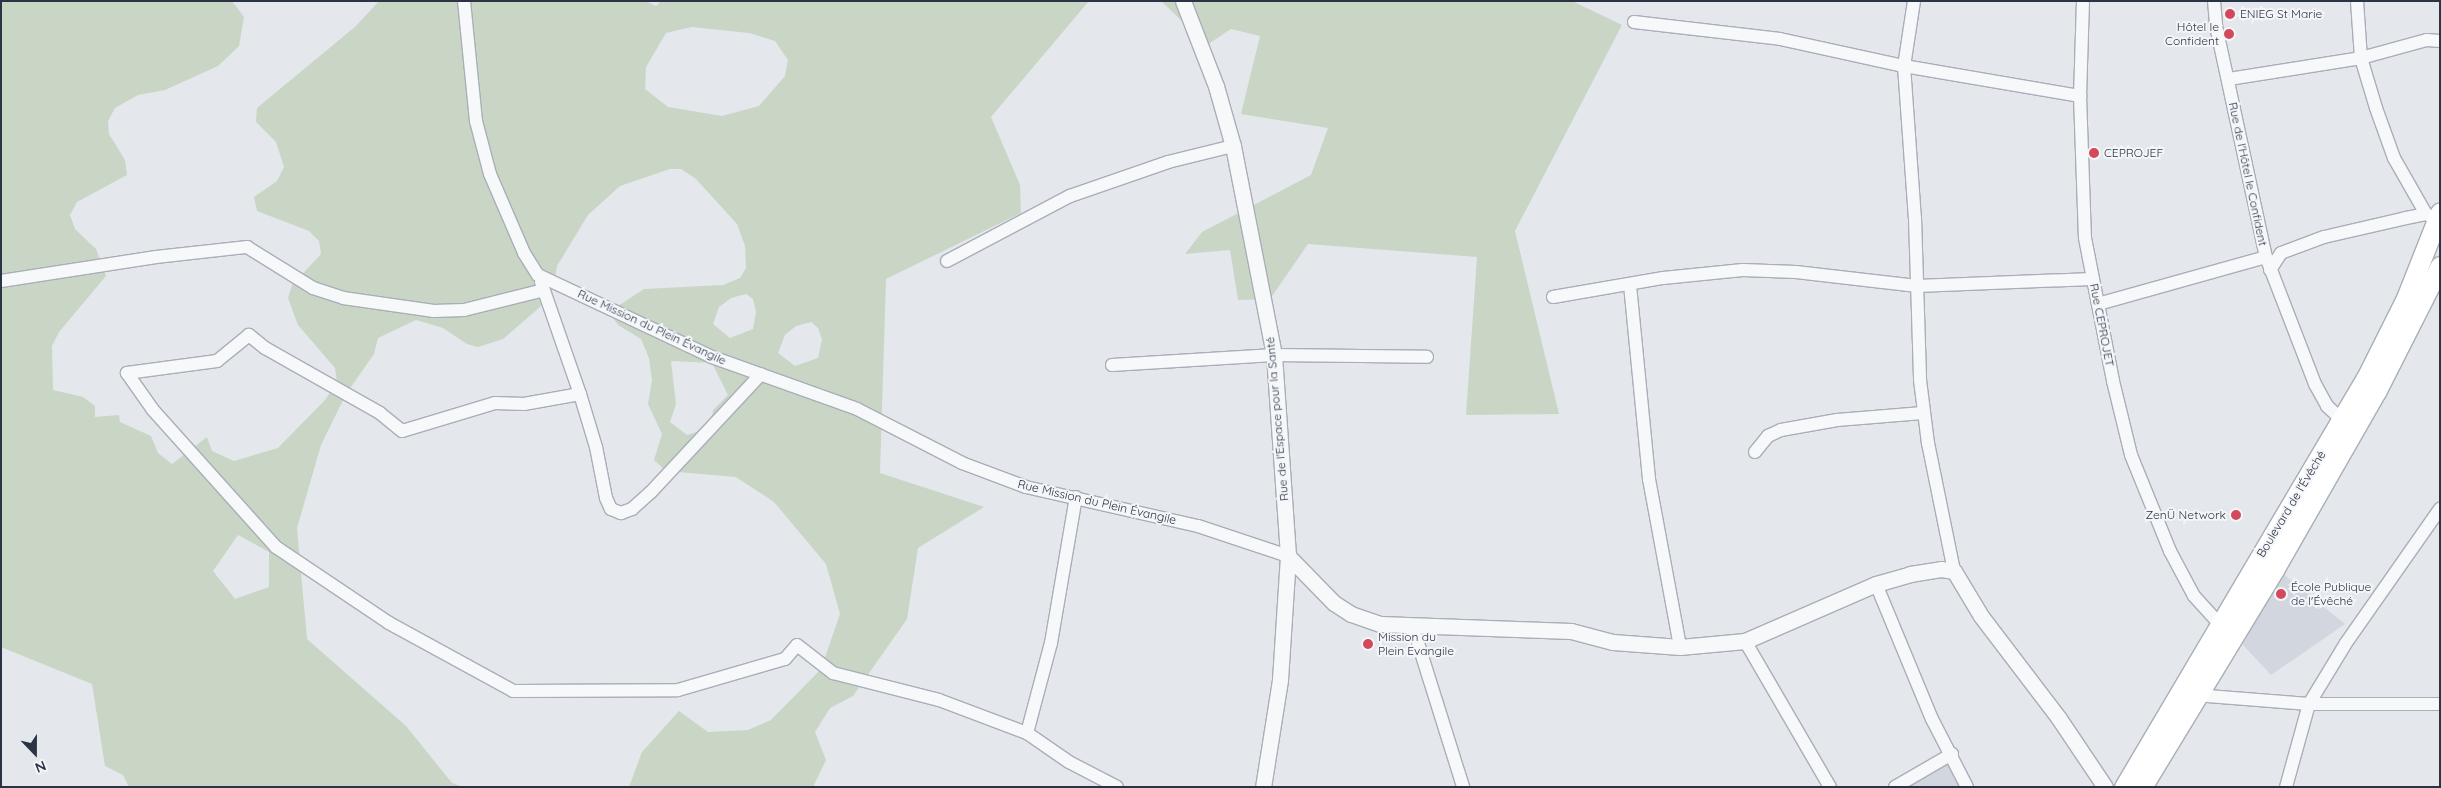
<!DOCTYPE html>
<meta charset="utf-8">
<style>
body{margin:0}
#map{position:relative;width:2441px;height:788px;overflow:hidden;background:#e4e7ec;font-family:Quicksand,sans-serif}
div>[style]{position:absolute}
.built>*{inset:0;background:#d2d6de}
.green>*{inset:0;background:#c9d6c5}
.roads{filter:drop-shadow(1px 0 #a9aeb7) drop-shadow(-1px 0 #a9aeb7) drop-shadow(0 1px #a9aeb7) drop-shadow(0 -1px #a9aeb7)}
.minor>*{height:12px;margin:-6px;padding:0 6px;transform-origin:6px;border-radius:6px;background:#f7f8fa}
.tertiary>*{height:15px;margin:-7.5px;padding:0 7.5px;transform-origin:7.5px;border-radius:7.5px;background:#f7f8fa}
.primary>*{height:19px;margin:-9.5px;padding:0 9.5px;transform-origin:9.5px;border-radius:9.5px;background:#fff}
.dots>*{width:14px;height:14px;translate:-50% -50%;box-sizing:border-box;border:2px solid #f4f6f9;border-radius:50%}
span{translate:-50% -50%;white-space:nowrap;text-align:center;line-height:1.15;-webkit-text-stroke:4px #f4f6f9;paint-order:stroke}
.poi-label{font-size:12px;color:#2b3445}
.left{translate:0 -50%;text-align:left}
.right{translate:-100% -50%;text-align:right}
.street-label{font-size:12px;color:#2b3445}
.frame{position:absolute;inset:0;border:2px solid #2b3445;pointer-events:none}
.north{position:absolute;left:10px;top:728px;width:50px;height:50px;-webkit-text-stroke:4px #f4f6f9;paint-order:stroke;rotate:158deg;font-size:14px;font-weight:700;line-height:20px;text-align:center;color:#2b3445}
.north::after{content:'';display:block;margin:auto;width:18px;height:22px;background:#2b3445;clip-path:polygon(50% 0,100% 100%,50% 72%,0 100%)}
</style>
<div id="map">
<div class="built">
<div style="clip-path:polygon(2271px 564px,2345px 624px,2271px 675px,2231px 632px)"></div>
<div style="clip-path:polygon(1945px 762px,1956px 773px,1961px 787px,1898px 787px)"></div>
</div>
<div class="green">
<div style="clip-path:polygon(evenodd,1px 1px,232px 1px,244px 17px,239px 46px,218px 66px,165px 90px,138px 95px,115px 108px,108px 121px,109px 134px,125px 160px,127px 175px,77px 202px,70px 215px,75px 229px,96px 249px,106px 276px,59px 332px,52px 346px,53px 390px,83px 397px,95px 406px,95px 417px,119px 415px,120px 422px,151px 436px,158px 453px,172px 464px,207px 437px,212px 451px,234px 461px,278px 448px,325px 400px,337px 382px,335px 368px,298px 325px,288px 298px,292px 285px,321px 254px,319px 241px,309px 231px,257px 211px,254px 197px,277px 181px,284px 167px,276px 142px,256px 122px,257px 108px,356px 26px,379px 1px,646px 1px,656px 6px,661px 1px,1089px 1px,991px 117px,1020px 185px,1021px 213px,886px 279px,880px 473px,984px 507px,918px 548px,907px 619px,853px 696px,830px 708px,815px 732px,826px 760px,813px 787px,629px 787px,642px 752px,679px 711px,708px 732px,748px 730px,771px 720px,821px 669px,840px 614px,826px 564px,774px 502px,736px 477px,666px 471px,654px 460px,662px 434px,648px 404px,652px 380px,649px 358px,641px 339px,618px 325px,609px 312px,644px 289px,723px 285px,740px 278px,746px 268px,745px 246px,737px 224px,696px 179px,681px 169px,670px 169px,620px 186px,588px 215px,557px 266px,555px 278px,540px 307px,503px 339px,478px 347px,467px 344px,443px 328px,416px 320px,378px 338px,374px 354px,346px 394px,321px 445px,297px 528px,307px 639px,406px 726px,452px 783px,463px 787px,129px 787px,123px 775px,105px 766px,92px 684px,1px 647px,1px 1px,692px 27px,749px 33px,775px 41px,788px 60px,785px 76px,759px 106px,722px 116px,668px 107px,645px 89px,646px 67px,666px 33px,692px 27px,1px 1px,746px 294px,753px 299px,756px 312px,753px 329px,730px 338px,713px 324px,719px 307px,731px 298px,746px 294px,1px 1px,811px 322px,818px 328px,822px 340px,818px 358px,795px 366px,778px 353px,785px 335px,796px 326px,811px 322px,1px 1px,671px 361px,712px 363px,728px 395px,713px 410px,712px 418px,700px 431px,687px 435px,670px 422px,676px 404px,671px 361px,1px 1px,238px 535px,269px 552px,269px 587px,235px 599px,213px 571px,238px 535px)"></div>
<div style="clip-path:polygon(1161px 1px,1572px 1px,1622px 25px,1515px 231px,1559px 414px,1466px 415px,1477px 257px,1308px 244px,1270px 299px,1238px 300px,1230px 250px,1185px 254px,1202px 232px,1311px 175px,1328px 128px,1241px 114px,1260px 36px,1231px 29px,1207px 45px)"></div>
</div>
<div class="roads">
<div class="minor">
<div style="left:464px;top:1px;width:121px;rotate:84.3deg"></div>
<div style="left:476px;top:121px;width:55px;rotate:75.2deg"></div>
<div style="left:490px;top:174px;width:86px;rotate:66.7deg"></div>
<div style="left:524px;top:253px;width:26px;rotate:58deg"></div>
<div style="left:538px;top:275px;width:192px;rotate:25.2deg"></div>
<div style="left:712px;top:357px;width:154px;rotate:19.7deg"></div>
<div style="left:857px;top:409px;width:118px;rotate:27.2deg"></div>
<div style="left:962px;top:463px;width:68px;rotate:20.6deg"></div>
<div style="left:1026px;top:487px;width:176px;rotate:12.8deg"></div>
<div style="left:1198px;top:526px;width:95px;rotate:18.4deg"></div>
<div style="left:1914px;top:1px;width:66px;rotate:98.7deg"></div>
<div style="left:1904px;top:66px;width:152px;rotate:85.9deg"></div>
<div style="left:1915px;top:218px;width:162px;rotate:88.2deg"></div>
<div style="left:1920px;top:380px;width:64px;rotate:82.8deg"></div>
<div style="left:1928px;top:443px;width:131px;rotate:78.5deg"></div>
<div style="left:2083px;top:1px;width:95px;rotate:91.8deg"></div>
<div style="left:2080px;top:96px;width:142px;rotate:88deg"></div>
<div style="left:2085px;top:238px;width:146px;rotate:78.9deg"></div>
<div style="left:2113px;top:381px;width:76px;rotate:76.3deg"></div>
<div style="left:2131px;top:455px;width:104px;rotate:67.9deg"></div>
<div style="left:2170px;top:551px;width:51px;rotate:61.9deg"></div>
<div style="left:2194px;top:596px;width:46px;rotate:47.6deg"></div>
<div style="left:2214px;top:1px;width:25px;rotate:85deg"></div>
<div style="left:2216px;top:26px;width:236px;rotate:77.8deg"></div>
<div style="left:2266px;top:257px;width:136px;rotate:68.9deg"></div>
<div style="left:2315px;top:384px;width:25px;rotate:61deg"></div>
<div style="left:2327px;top:406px;width:19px;rotate:43deg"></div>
<div style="left:2357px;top:1px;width:57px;rotate:86deg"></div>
<div style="left:2361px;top:58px;width:52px;rotate:73.3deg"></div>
<div style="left:2376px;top:108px;width:53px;rotate:70.2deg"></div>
<div style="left:2394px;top:158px;width:64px;rotate:60.3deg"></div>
<div style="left:1634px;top:22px;width:147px;rotate:6.6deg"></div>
<div style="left:1780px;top:39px;width:127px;rotate:12.3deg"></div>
<div style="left:1904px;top:66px;width:179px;rotate:9.7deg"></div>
<div style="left:2229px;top:79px;width:134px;rotate:-9deg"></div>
<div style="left:2361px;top:58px;width:68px;rotate:-15.3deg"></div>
<div style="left:2427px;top:40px;width:13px;rotate:4deg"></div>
<div style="left:947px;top:261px;width:139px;rotate:-27.9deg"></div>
<div style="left:1070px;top:196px;width:104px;rotate:-19.1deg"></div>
<div style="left:1168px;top:162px;width:67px;rotate:-13.8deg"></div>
<div style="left:2270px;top:270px;width:20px;rotate:-57deg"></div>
<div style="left:2281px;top:253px;width:46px;rotate:-20.4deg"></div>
<div style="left:2324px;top:237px;width:84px;rotate:-13deg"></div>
<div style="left:2406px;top:218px;width:20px;rotate:-11deg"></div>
<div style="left:2426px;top:214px;width:7px;rotate:27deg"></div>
<div style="left:1px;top:281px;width:157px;rotate:-8.8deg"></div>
<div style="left:156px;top:257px;width:92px;rotate:-6.3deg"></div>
<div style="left:247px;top:247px;width:78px;rotate:31.8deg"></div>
<div style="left:313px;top:288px;width:32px;rotate:18deg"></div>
<div style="left:343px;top:298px;width:92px;rotate:8.1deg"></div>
<div style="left:434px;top:311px;width:30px;rotate:-2deg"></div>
<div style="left:464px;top:310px;width:82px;rotate:-14deg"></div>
<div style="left:541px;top:282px;width:119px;rotate:70.8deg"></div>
<div style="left:580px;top:394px;width:55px;rotate:73.2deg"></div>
<div style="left:596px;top:447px;width:52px;rotate:78.9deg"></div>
<div style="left:606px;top:498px;width:12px;rotate:66deg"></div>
<div style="left:611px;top:509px;width:11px;rotate:22deg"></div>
<div style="left:621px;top:513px;width:12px;rotate:-20deg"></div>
<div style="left:632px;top:509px;width:25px;rotate:-42deg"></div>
<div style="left:651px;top:492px;width:161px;rotate:-47deg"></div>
<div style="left:1630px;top:285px;width:195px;rotate:84.4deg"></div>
<div style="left:1649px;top:479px;width:171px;rotate:79.5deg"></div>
<div style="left:1553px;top:297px;width:112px;rotate:-9.8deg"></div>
<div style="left:1663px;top:278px;width:80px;rotate:-5.7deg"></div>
<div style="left:1743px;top:270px;width:53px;rotate:2.2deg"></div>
<div style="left:1796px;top:272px;width:122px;rotate:6.6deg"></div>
<div style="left:1917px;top:286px;width:175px;rotate:-2.3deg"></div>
<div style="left:2098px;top:304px;width:174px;rotate:-15.6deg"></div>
<div style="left:1112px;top:365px;width:162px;rotate:-3.5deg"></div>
<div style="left:1274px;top:355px;width:153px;rotate:0.7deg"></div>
<div style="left:580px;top:394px;width:57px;rotate:169.9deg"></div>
<div style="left:524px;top:404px;width:29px;rotate:-178deg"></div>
<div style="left:495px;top:403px;width:97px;rotate:163.2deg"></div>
<div style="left:402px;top:431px;width:28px;rotate:-141deg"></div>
<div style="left:380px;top:413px;width:132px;rotate:-150.5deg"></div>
<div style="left:265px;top:348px;width:21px;rotate:-141deg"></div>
<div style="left:249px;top:335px;width:41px;rotate:140.9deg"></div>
<div style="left:217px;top:361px;width:91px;rotate:172.4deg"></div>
<div style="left:127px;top:373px;width:45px;rotate:54.9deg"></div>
<div style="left:153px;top:410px;width:184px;rotate:48.1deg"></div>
<div style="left:276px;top:547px;width:136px;rotate:33.9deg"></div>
<div style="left:389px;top:623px;width:141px;rotate:28.7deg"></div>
<div style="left:513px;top:691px;width:165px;rotate:-0.3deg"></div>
<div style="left:678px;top:690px;width:111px;rotate:-16.2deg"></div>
<div style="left:785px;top:659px;width:18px;rotate:-49deg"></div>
<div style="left:797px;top:645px;width:46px;rotate:37.9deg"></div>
<div style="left:833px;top:673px;width:109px;rotate:14.3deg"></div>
<div style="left:939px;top:700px;width:94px;rotate:20.6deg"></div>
<div style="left:1027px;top:733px;width:51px;rotate:34.6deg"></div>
<div style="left:1069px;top:762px;width:54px;rotate:27.5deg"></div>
<div style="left:1755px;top:452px;width:21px;rotate:-51deg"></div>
<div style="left:1768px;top:436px;width:14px;rotate:-25deg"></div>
<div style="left:1781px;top:430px;width:57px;rotate:-10.1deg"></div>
<div style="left:1837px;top:420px;width:86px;rotate:-4.7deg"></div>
<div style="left:1876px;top:584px;width:146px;rotate:67.5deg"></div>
<div style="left:1932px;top:719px;width:76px;rotate:62.8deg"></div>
<div style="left:1413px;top:627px;width:168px;rotate:72.6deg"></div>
<div style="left:1745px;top:641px;width:169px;rotate:59.8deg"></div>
<div style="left:2195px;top:695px;width:114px;rotate:4.5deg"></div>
<div style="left:2309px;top:704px;width:131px"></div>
<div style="left:1027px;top:733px;width:93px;rotate:-75.1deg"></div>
<div style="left:1051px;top:643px;width:148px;rotate:-80.3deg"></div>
<div style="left:1895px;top:787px;width:66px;rotate:-30.1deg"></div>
<div style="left:2286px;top:787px;width:86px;rotate:-74.5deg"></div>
<div style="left:2309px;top:704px;width:71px;rotate:-58.8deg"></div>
<div style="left:2346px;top:643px;width:164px;rotate:-55deg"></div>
</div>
<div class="tertiary">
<div style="left:1183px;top:1px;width:91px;rotate:68.8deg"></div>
<div style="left:1216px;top:86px;width:62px;rotate:74.2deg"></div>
<div style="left:1233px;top:146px;width:213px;rotate:78.9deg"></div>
<div style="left:1274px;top:355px;width:201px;rotate:86deg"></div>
<div style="left:1288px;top:556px;width:124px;rotate:93.7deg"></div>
<div style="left:1280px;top:680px;width:108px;rotate:99deg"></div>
<div style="left:1288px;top:556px;width:66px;rotate:45.6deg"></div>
<div style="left:1334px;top:603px;width:20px;rotate:33deg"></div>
<div style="left:1351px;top:614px;width:31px;rotate:19deg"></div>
<div style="left:1380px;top:624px;width:191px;rotate:2.1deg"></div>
<div style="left:1571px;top:631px;width:43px;rotate:14.7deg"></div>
<div style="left:1613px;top:642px;width:67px;rotate:4.3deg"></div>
<div style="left:1680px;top:647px;width:65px;rotate:-5.3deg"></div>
<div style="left:1745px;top:641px;width:143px;rotate:-23.5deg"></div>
<div style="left:1876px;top:584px;width:35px;rotate:-16deg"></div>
<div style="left:1910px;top:574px;width:31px;rotate:-9deg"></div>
<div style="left:1941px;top:569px;width:13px;rotate:9deg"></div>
<div style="left:1954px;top:571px;width:52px;rotate:59deg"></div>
<div style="left:1981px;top:616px;width:127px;rotate:52.7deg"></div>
<div style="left:2058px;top:717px;width:84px;rotate:56.1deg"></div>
</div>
<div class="primary">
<div style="left:2124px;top:787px;width:475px;rotate:-59.4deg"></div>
<div style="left:2366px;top:378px;width:89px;rotate:-63.4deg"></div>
<div style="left:2406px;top:298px;width:92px;rotate:-68.4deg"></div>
<div style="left:2142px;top:787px;width:256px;rotate:-58.7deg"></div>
<div style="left:2275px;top:568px;width:205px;rotate:-60.2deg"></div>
<div style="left:2377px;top:390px;width:139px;rotate:-63.1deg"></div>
</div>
</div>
<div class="dots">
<div style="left:2230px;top:14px;background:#d1495b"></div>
<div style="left:2229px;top:34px;background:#d1495b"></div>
<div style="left:2094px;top:153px;background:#d1495b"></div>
<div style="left:2236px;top:515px;background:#d1495b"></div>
<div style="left:2281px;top:594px;background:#d1495b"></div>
<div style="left:1368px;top:644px;background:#d1495b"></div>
</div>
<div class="poi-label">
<span class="left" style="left:2240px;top:14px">ENIEG St Marie</span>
<span class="right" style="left:2219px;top:34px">Hôtel le<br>Confident</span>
<span class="left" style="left:2104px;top:153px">CEPROJEF</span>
<span class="right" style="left:2226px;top:515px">ZenÜ Network</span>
<span class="left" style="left:2291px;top:594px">École Publique<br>de l'Évêché</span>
<span class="left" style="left:1378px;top:644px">Mission du<br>Plein Evangile</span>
</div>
<div class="street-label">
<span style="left:2248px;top:174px;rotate:78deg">Rue de l'Hôtel le Confident</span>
<span style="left:2102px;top:325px;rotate:79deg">Rue CEPROJET</span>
<span style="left:652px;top:327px;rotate:25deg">Rue Mission du Plein Évangile</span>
<span style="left:1277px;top:419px;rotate:-95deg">Rue de l'Espace pour la Santé</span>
<span style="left:1097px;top:502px;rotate:13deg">Rue Mission du Plein Évangile</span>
<span style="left:2291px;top:504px;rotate:-59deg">Boulevard de l'Évêché</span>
</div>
<div class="frame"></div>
<div class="north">N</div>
</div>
